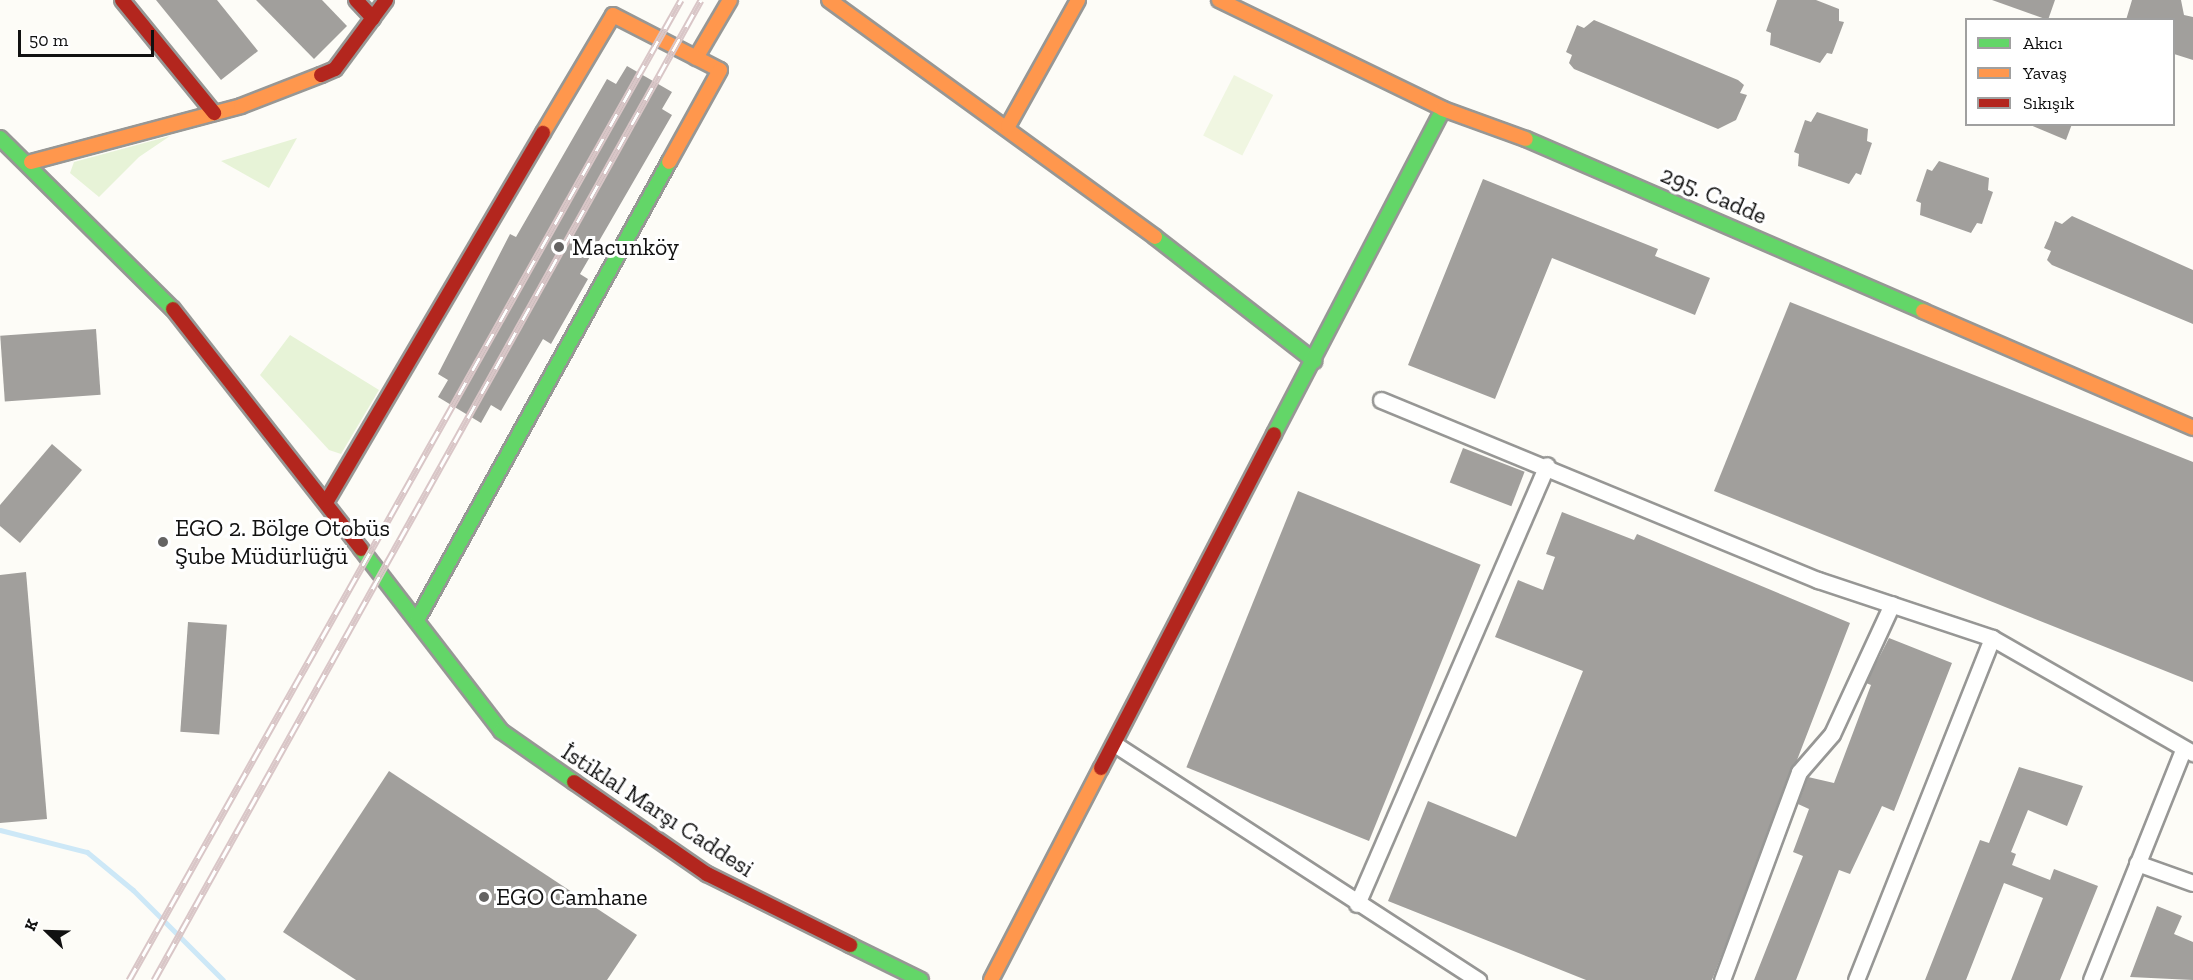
<!DOCTYPE html>
<meta charset="utf-8">
<style>
body{margin:0}
#map{position:relative;width:2193px;height:980px;overflow:hidden;background:#fdfcf7;font-family:"Zilla Slab",serif}
div>[style]{position:absolute}
.green>*{inset:0;background:#e7f3d7}
.pitch>*{inset:0;background:#f0f6e1;transform-origin:0 0}
.stream>*{height:5px;margin:-2.5px;padding:0 2.5px;transform-origin:2.5px;border-radius:2.5px;background:#cde8f7}
.building>*{inset:0;background:#a19f9c;transform-origin:0 0}
.roads{filter:drop-shadow(2px 0 #979795) drop-shadow(-2px 0 #979795) drop-shadow(0 2px #979795) drop-shadow(0 -2px #979795)}
.street>*{height:15px;margin:-7.5px;padding:0 7.5px;transform-origin:7.5px;border-radius:7.5px;background:#fffffe}
.fast>*{height:14px;margin:-7px;padding:0 7px;transform-origin:7px;border-radius:7px;background:#63d668}
.slow>*{height:14px;margin:-7px;padding:0 7px;transform-origin:7px;border-radius:7px;background:#ff974d}
.jam>*{height:14px;margin:-7px;padding:0 7px;transform-origin:7px;border-radius:7px;background:#b3261e}
.rail>*{height:7px;margin-top:-3.5px;transform-origin:0;background:repeating-linear-gradient(90deg,#fff 0 14px,#d9c6c7 0 28px);box-sizing:border-box;border-block:2px solid #d9c6c7}
.dots>*{width:16px;height:16px;translate:-50% -50%;box-sizing:border-box;border:3px solid #fff;border-radius:50%}
span{translate:-50% -50%;white-space:nowrap;text-align:center;line-height:1.15;-webkit-text-stroke:6px #fff;paint-order:stroke}
.street-label{font-size:24px;color:#111}
.poi-label{font-size:24px;color:#111}
.left{translate:0 -50%;text-align:left}
.legend{position:absolute;left:1965px;top:18px;width:210px;height:108px;box-sizing:border-box;background:#fff;border:2px solid #a0a0a0;margin:0;padding:8px 10px;list-style:none;font-size:18px;color:#111}
.legend li{display:flex;align-items:center;gap:12px;height:30px}
.legend b{width:30px;border:2px solid #a0a0a0}
.north{position:absolute;left:18px;top:902px;width:60px;height:60px;-webkit-text-stroke:4px #fff;paint-order:stroke;rotate:293deg;font-size:16px;font-weight:700;line-height:24px;text-align:center;color:#111}
.north::after{content:'';display:block;margin:auto;width:21px;height:27px;background:#111;clip-path:polygon(50% 0,100% 100%,50% 72%,0 100%)}
.scale{position:absolute;left:18px;top:30px;width:136px;height:27px;box-sizing:border-box;border:3px solid #111;border-top:0;padding-left:8px;font-size:18px;line-height:21px;white-space:nowrap;color:#111;-webkit-text-stroke:4px #fff;paint-order:stroke}
</style>
<div id="map">
<div class="green">
<div style="clip-path:polygon(170px 136px,139px 157px,99px 197px,70px 173px,74px 162px)"></div>
<div style="clip-path:polygon(297px 138px,269px 188px,221px 161px)"></div>
<div style="clip-path:polygon(290px 335px,379px 390px,341px 454px,329px 450px,260px 375px)"></div>
</div>
<div class="pitch">
<div style="left:1234px;top:75px;width:44px;height:68px;rotate:27deg"></div>
</div>
<div class="stream">
<div style="left:0;top:830px;width:90px;rotate:14.2deg"></div>
<div style="left:87px;top:852px;width:60px;rotate:39.6deg"></div>
<div style="left:133px;top:890px;width:127px;rotate:45deg"></div>
</div>
<div class="building">
<div style="clip-path:polygon(156px 0,217px 0,258px 51px,221px 80px)"></div>
<div style="clip-path:polygon(256px 0,322px 0,347px 26px,314px 59px)"></div>
<div style="clip-path:polygon(1777px 0,1816px 0,1839px 9px,1839px 21px,1844px 22px,1832px 54px,1827px 53px,1820px 63px,1770px 45px,1771px 33px,1766px 31px)"></div>
<div style="clip-path:polygon(1992px 0,2055px 0,2048px 20px)"></div>
<div style="clip-path:polygon(2132px 0,2181px 0,2184px 15px,2193px 17px,2193px 60px,2174px 54px,2174px 20px,2126px 20px)"></div>
<div style="clip-path:polygon(1594px 20px,1738px 80px,1744px 85px,1740px 93px,1747px 95px,1736px 120px,1718px 129px,1574px 69px,1569px 63px,1572px 55px,1566px 52px,1577px 25px,1584px 28px)"></div>
<div style="clip-path:polygon(627px 66px,672px 92px,662px 109px,672px 115px,580px 274px,588px 279px,551px 344px,543px 339px,501px 411px,491px 405px,481px 423px,438px 397px,448px 380px,438px 374px,510px 234px,516px 237px,607px 79px,616px 84px)"></div>
<div style="clip-path:polygon(1817px 112px,1868px 129px,1867px 141px,1872px 143px,1861px 175px,1856px 173px,1849px 184px,1798px 166px,1799px 154px,1794px 152px,1805px 120px,1811px 122px)"></div>
<div style="clip-path:polygon(2028px 124px,2072px 124px,2066px 140px)"></div>
<div style="clip-path:polygon(1939px 161px,1989px 178px,1988px 190px,1993px 192px,1982px 224px,1977px 223px,1971px 233px,1920px 215px,1921px 203px,1916px 201px,1927px 169px,1932px 171px)"></div>
<div style="clip-path:polygon(1483px 179px,1658px 249px,1655px 256px,1710px 278px,1695px 315px,1552px 258px,1495px 399px,1408px 365px)"></div>
<div style="clip-path:polygon(2072px 216px,2193px 270px,2193px 324px,2052px 265px,2047px 260px,2051px 251px,2044px 248px,2049px 237px,2055px 221px,2062px 224px)"></div>
<div style="clip-path:polygon(1790px 302px,2193px 462px,2193px 682px,1714px 491px)"></div>
<div style="left:96px;top:329px;width:66px;height:96px;rotate:86deg"></div>
<div style="clip-path:polygon(52px 444px,82px 470px,20px 543px,0 526px,0 505px)"></div>
<div style="left:1463px;top:448px;width:66px;height:37px;rotate:21deg"></div>
<div style="left:1298px;top:491px;width:197px;height:298px;rotate:22deg"></div>
<div style="clip-path:polygon(1562px 512px,1634px 540px,1637px 534px,1850px 623px,1712px 980px,1586px 980px,1388px 901px,1428px 801px,1516px 837px,1583px 671px,1495px 637px,1518px 580px,1543px 590px,1555px 557px,1546px 554px)"></div>
<div style="clip-path:polygon(26px 572px,47px 819px,0 823px,0 575px)"></div>
<div style="left:188px;top:622px;width:39px;height:110px;rotate:4deg"></div>
<div style="clip-path:polygon(1889px 638px,1952px 663px,1894px 811px,1882px 806px,1850px 874px,1839px 870px,1796px 980px,1754px 980px,1803px 856px,1793px 852px,1809px 809px,1798px 804px,1808px 777px,1834px 783px,1871px 685px,1866px 683px)"></div>
<div style="clip-path:polygon(2019px 767px,2083px 786px,2067px 826px,2028px 810px,2011px 852px,2016px 854px,2012px 865px,2050px 880px,2054px 869px,2098px 886px,2060px 980px,2011px 980px,2043px 898px,2004px 883px,1966px 980px,1925px 980px,1980px 840px,1989px 843px)"></div>
<div style="clip-path:polygon(389px 771px,637px 935px,607px 980px,356px 980px,283px 932px)"></div>
<div style="clip-path:polygon(2157px 906px,2182px 916px,2174px 934px,2193px 942px,2193px 980px,2130px 977px)"></div>
</div>
<div class="roads">
<div class="street">
<div style="left:1381px;top:400px;width:473px;rotate:22.4deg"></div>
<div style="left:1818px;top:580px;width:183px;rotate:18.4deg"></div>
<div style="left:1992px;top:638px;width:232px;rotate:29.8deg"></div>
<div style="left:1116px;top:745px;width:432px;rotate:33deg"></div>
<div style="left:2137px;top:863px;width:59px;rotate:19.7deg"></div>
<div style="left:1357px;top:904px;width:478px;rotate:-66.6deg"></div>
<div style="left:1722px;top:980px;width:222px;rotate:-69.7deg"></div>
<div style="left:1799px;top:772px;width:50px;rotate:-49deg"></div>
<div style="left:1832px;top:734px;width:143px;rotate:-65.2deg"></div>
<div style="left:1856px;top:980px;width:368px;rotate:-68.3deg"></div>
<div style="left:2091px;top:980px;width:248px;rotate:-68.2deg"></div>
</div>
<div class="fast">
<div style="left:0;top:138px;width:243px;rotate:44.7deg"></div>
<div style="left:1526px;top:139px;width:433px;rotate:23.4deg"></div>
<div style="left:1155px;top:237px;width:202px;rotate:37.9deg"></div>
<div style="left:1274px;top:434px;width:366px;rotate:-62.5deg"></div>
<div style="left:361px;top:549px;width:230px;rotate:52.4deg"></div>
<div style="left:501px;top:731px;width:89px;rotate:34.9deg"></div>
<div style="left:417px;top:620px;width:523px;rotate:-61.18deg"></div>
<div style="left:850px;top:945px;width:79px;rotate:26.2deg"></div>
</div>
<div class="slow">
<div style="left:829px;top:0;width:403px;rotate:36deg"></div>
<div style="left:1219px;top:0;width:249px;rotate:25.9deg"></div>
<div style="left:1443px;top:109px;width:88px;rotate:19.9deg"></div>
<div style="left:696px;top:58px;width:67px;rotate:-59.6deg"></div>
<div style="left:1008px;top:126px;width:144px;rotate:-60.9deg"></div>
<div style="left:543px;top:133px;width:137px;rotate:-59.3deg"></div>
<div style="left:613px;top:15px;width:120px;rotate:27.2deg"></div>
<div style="left:720px;top:70px;width:105px;rotate:119deg"></div>
<div style="left:31px;top:162px;width:217px;rotate:-14.9deg"></div>
<div style="left:241px;top:106px;width:86px;rotate:-21.2deg"></div>
<div style="left:1923px;top:311px;width:294px;rotate:23.4deg"></div>
<div style="left:991px;top:980px;width:239px;rotate:-62.6deg"></div>
</div>
<div class="jam">
<div style="left:122px;top:0;width:146px;rotate:50.8deg"></div>
<div style="left:356px;top:0;width:25px;rotate:47deg"></div>
<div style="left:321px;top:75px;width:15px;rotate:-23deg"></div>
<div style="left:335px;top:69px;width:86px;rotate:-53.5deg"></div>
<div style="left:173px;top:309px;width:305px;rotate:51.9deg"></div>
<div style="left:327px;top:501px;width:427px;rotate:-59.6deg"></div>
<div style="left:1101px;top:768px;width:376px;rotate:-62.6deg"></div>
<div style="left:574px;top:782px;width:162px;rotate:34.7deg"></div>
<div style="left:707px;top:874px;width:160px;rotate:26.4deg"></div>
</div>
</div>
<div class="rail">
<div style="left:129px;top:980px;width:1125px;rotate:-60.61deg"></div>
<div style="left:154px;top:980px;width:1122px;rotate:-60.83deg"></div>
</div>
<div class="dots">
<div style="left:559px;top:247px;background:#646362"></div>
<div style="left:163px;top:542px;background:#646362"></div>
<div style="left:484px;top:897px;background:#646362"></div>
</div>
<div class="street-label">
<span style="left:1714px;top:195px;rotate:23deg">295. Cadde</span>
<span style="left:658px;top:810px;rotate:33deg">İstiklal Marşı Caddesi</span>
</div>
<div class="poi-label">
<span class="left" style="left:572px;top:247px">Macunköy</span>
<span class="left" style="left:175px;top:542px">EGO 2. Bölge Otobüs<br>Şube Müdürlüğü</span>
<span class="left" style="left:496px;top:897px">EGO Camhane</span>
</div>
<ul class="legend">
<li><b style="height:8px;background:#63d668"></b>Akıcı</li>
<li><b style="height:8px;background:#ff974d"></b>Yavaş</li>
<li><b style="height:8px;background:#b3261e"></b>Sıkışık</li>
</ul>
<div class="north">K</div>
<div class="scale">50 m</div>
</div>
